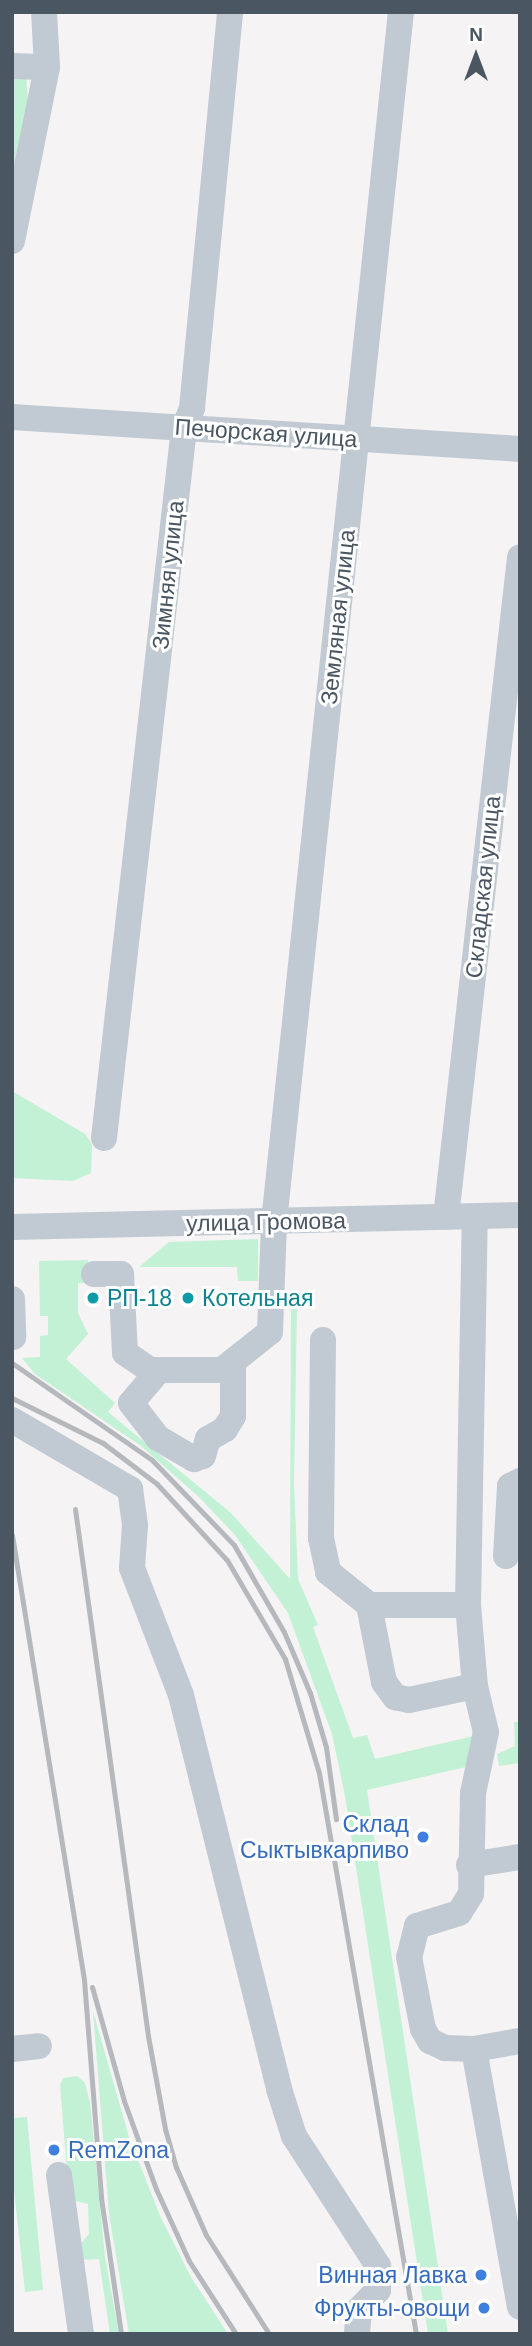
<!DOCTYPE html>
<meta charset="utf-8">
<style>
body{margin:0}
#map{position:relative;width:532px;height:2346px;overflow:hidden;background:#f5f3f3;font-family:Arial,sans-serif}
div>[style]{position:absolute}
.green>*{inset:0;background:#c3f1d5}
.minor>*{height:26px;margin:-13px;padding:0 13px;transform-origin:13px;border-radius:13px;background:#c1cad2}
.rail>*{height:5px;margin:-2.5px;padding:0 2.5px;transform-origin:2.5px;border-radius:2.5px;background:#b5b8bd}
.dots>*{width:19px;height:19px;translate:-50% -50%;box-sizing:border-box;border:4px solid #fff;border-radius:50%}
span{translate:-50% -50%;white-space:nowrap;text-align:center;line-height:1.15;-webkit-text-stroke:6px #fff;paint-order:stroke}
.street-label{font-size:23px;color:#4a5661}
.culture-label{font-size:23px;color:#0d838f}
.left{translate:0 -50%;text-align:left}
.shop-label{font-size:23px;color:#366cbe}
.right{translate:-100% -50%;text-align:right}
.frame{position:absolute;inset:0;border:14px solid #4a5661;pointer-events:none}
.north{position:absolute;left:441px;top:21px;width:70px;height:70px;-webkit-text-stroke:5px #fff;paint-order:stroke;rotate:0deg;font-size:19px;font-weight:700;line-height:28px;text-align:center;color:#4a5661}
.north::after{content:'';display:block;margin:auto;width:24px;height:32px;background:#4a5661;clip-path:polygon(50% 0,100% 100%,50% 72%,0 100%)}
</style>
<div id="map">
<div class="green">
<div style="clip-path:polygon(12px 73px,26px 76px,28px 102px,12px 185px)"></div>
<div style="clip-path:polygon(12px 1091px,85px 1134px,92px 1144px,91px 1173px,73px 1181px,12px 1178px)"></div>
<div style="clip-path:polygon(258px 1239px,258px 1281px,238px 1281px,237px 1267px,139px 1267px,169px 1242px)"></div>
<div style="clip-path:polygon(88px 1260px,88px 1283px,78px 1283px,78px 1313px,88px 1334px,66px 1359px,115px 1403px,108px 1412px,231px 1513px,290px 1579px,291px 1309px,297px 1309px,294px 1483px,298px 1579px,318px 1625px,313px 1627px,353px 1738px,367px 1735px,375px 1759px,478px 1735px,470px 1766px,367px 1790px,448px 2334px,428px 2334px,345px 1796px,332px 1734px,288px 1613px,235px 1535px,199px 1497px,141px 1446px,35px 1374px,22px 1358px,40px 1357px,40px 1336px,48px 1335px,48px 1316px,40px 1316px,39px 1261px)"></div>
<div style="clip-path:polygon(514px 1722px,520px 1722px,520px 1763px,499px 1766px,497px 1754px,515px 1746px)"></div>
<div style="clip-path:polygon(93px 2011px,129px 2137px,161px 2218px,191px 2277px,228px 2334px,129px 2334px,109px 2214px)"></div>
<div style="clip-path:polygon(77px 2076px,85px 2083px,90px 2103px,105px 2257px,119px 2334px,110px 2334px,99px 2259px,80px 2260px,79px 2246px,89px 2234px,88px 2204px,71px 2200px,68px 2184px,60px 2085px,63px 2078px)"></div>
<div style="clip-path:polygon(27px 2117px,43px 2290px,25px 2292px,12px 2171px,12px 2118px)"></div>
</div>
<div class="minor">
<div style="left:12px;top:66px;width:35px;rotate:2deg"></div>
<div style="left:12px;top:241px;width:177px;rotate:-78.6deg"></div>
<div style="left:47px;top:67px;width:55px;rotate:-93.1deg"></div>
<div style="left:12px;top:417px;width:509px;rotate:3.6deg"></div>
<div style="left:104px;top:1138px;width:714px;rotate:-83.57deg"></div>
<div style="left:184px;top:428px;width:22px;rotate:-68deg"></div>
<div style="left:192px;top:408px;width:398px;rotate:-84.5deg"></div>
<div style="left:446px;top:1217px;width:664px;rotate:-83.6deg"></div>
<div style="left:12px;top:1227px;width:508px;rotate:-1.35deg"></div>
<div style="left:94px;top:1274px;width:27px"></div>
<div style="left:121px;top:1274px;width:79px;rotate:87.1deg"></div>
<div style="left:125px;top:1353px;width:30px;rotate:34deg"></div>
<div style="left:150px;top:1370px;width:72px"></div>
<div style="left:222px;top:1370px;width:61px;rotate:-38.4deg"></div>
<div style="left:270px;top:1332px;width:110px;rotate:-87.9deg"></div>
<div style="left:274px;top:1222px;width:1217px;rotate:-84.01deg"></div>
<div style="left:12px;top:1299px;width:38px;rotate:88deg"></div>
<div style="left:323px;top:1340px;width:198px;rotate:90.6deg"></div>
<div style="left:321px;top:1538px;width:35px;rotate:78deg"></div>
<div style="left:328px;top:1572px;width:53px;rotate:38.8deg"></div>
<div style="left:369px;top:1605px;width:99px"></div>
<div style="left:468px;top:1605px;width:388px;rotate:-89deg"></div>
<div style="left:159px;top:1370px;width:43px;rotate:130.3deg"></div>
<div style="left:131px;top:1403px;width:44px;rotate:52.4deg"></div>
<div style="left:158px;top:1438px;width:42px;rotate:30.3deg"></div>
<div style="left:194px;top:1459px;width:9px;rotate:-18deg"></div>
<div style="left:203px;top:1456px;width:18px;rotate:-74deg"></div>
<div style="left:208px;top:1439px;width:20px;rotate:-30deg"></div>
<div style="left:225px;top:1429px;width:15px;rotate:-58deg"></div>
<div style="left:233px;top:1416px;width:54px;rotate:-90deg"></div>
<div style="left:12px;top:1420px;width:137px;rotate:30.3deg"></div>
<div style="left:130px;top:1489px;width:36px;rotate:82deg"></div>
<div style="left:135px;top:1525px;width:43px;rotate:94deg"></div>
<div style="left:132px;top:1568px;width:136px;rotate:68.9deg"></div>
<div style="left:181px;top:1695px;width:406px;rotate:76deg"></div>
<div style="left:279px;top:2089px;width:49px;rotate:72.3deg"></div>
<div style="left:294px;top:2136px;width:155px;rotate:57.1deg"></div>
<div style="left:378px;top:2266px;width:24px;rotate:90deg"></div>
<div style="left:378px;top:2290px;width:28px;rotate:134deg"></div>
<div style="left:359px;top:2310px;width:24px;rotate:95deg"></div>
<div style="left:506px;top:1556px;width:70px;rotate:-86.7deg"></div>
<div style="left:510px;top:1486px;width:11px;rotate:-27deg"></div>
<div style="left:369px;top:1605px;width:78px;rotate:79deg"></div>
<div style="left:384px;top:1682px;width:19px;rotate:54deg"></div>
<div style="left:395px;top:1697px;width:14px;rotate:12deg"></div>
<div style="left:409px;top:1700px;width:67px;rotate:-12deg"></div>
<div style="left:468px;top:1605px;width:81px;rotate:85.1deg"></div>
<div style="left:475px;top:1686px;width:47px;rotate:76.6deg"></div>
<div style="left:486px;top:1732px;width:62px;rotate:102deg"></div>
<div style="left:473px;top:1793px;width:101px;rotate:91.1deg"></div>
<div style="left:471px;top:1894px;width:22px;rotate:122deg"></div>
<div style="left:459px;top:1913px;width:44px;rotate:162.8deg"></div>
<div style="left:417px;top:1926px;width:32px;rotate:104deg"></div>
<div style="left:409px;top:1957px;width:73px;rotate:79deg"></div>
<div style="left:423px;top:2029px;width:14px;rotate:60deg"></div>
<div style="left:430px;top:2041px;width:17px;rotate:25deg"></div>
<div style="left:445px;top:2048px;width:29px;rotate:2deg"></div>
<div style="left:474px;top:2049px;width:47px;rotate:-9.9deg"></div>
<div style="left:469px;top:1865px;width:52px;rotate:-8.9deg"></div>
<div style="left:12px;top:2049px;width:27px;rotate:-6deg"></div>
<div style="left:474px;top:2049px;width:262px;rotate:79.9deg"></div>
<div style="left:59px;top:2175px;width:161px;rotate:82.1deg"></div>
</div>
<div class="rail">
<div style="left:12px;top:1363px;width:170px;rotate:34.7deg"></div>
<div style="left:152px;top:1460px;width:118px;rotate:46deg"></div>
<div style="left:234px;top:1545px;width:100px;rotate:60.1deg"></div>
<div style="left:284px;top:1632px;width:66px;rotate:66.9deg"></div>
<div style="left:310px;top:1693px;width:56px;rotate:73.5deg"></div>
<div style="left:326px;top:1747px;width:73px;rotate:82.1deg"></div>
<div style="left:12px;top:1398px;width:102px;rotate:26.3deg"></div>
<div style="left:103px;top:1443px;width:68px;rotate:37.2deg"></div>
<div style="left:157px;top:1484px;width:103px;rotate:47.4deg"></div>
<div style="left:227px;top:1560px;width:115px;rotate:59.6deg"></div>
<div style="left:285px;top:1659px;width:119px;rotate:73.4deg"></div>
<div style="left:319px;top:1773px;width:569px;rotate:80.19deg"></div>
<div style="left:75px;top:1509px;width:532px;rotate:82.11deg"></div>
<div style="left:148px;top:2036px;width:95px;rotate:79.6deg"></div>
<div style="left:165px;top:2129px;width:40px;rotate:74deg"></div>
<div style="left:176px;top:2167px;width:74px;rotate:66.2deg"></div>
<div style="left:206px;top:2235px;width:117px;rotate:57.5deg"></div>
<div style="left:12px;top:1535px;width:451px;rotate:80.8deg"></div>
<div style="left:84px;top:1980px;width:219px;rotate:85.5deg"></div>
<div style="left:101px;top:2198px;width:137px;rotate:81.6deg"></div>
<div style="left:92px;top:1987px;width:118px;rotate:74.3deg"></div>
<div style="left:124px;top:2101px;width:94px;rotate:70deg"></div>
<div style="left:156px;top:2189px;width:79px;rotate:65.4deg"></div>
<div style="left:189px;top:2261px;width:87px;rotate:57.2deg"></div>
</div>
<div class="dots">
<div style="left:93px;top:1298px;background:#0f9aa8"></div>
<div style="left:188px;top:1298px;background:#0f9aa8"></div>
<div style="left:423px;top:1837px;background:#3f7fe0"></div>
<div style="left:54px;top:2150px;background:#3f7fe0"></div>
<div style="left:481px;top:2275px;background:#3f7fe0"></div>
<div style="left:484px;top:2308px;background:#3f7fe0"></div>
</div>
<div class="street-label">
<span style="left:266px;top:433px;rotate:4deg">Печорская улица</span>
<span style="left:168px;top:575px;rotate:-84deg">Зимняя улица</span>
<span style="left:338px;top:617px;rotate:-84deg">Земляная улица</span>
<span style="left:483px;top:887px;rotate:-84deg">Складская улица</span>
<span style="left:266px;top:1222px;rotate:-1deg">улица Громова</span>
</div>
<div class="culture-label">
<span class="left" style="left:107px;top:1298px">РП-18</span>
<span class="left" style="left:202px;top:1298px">Котельная</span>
</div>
<div class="shop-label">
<span class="right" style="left:409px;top:1837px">Склад<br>Сыктывкарпиво</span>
<span class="left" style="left:68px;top:2150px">RemZona</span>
<span class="right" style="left:467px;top:2275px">Винная Лавка</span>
<span class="right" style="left:470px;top:2308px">Фрукты-овощи</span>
</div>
<div class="frame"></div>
<div class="north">N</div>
</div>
